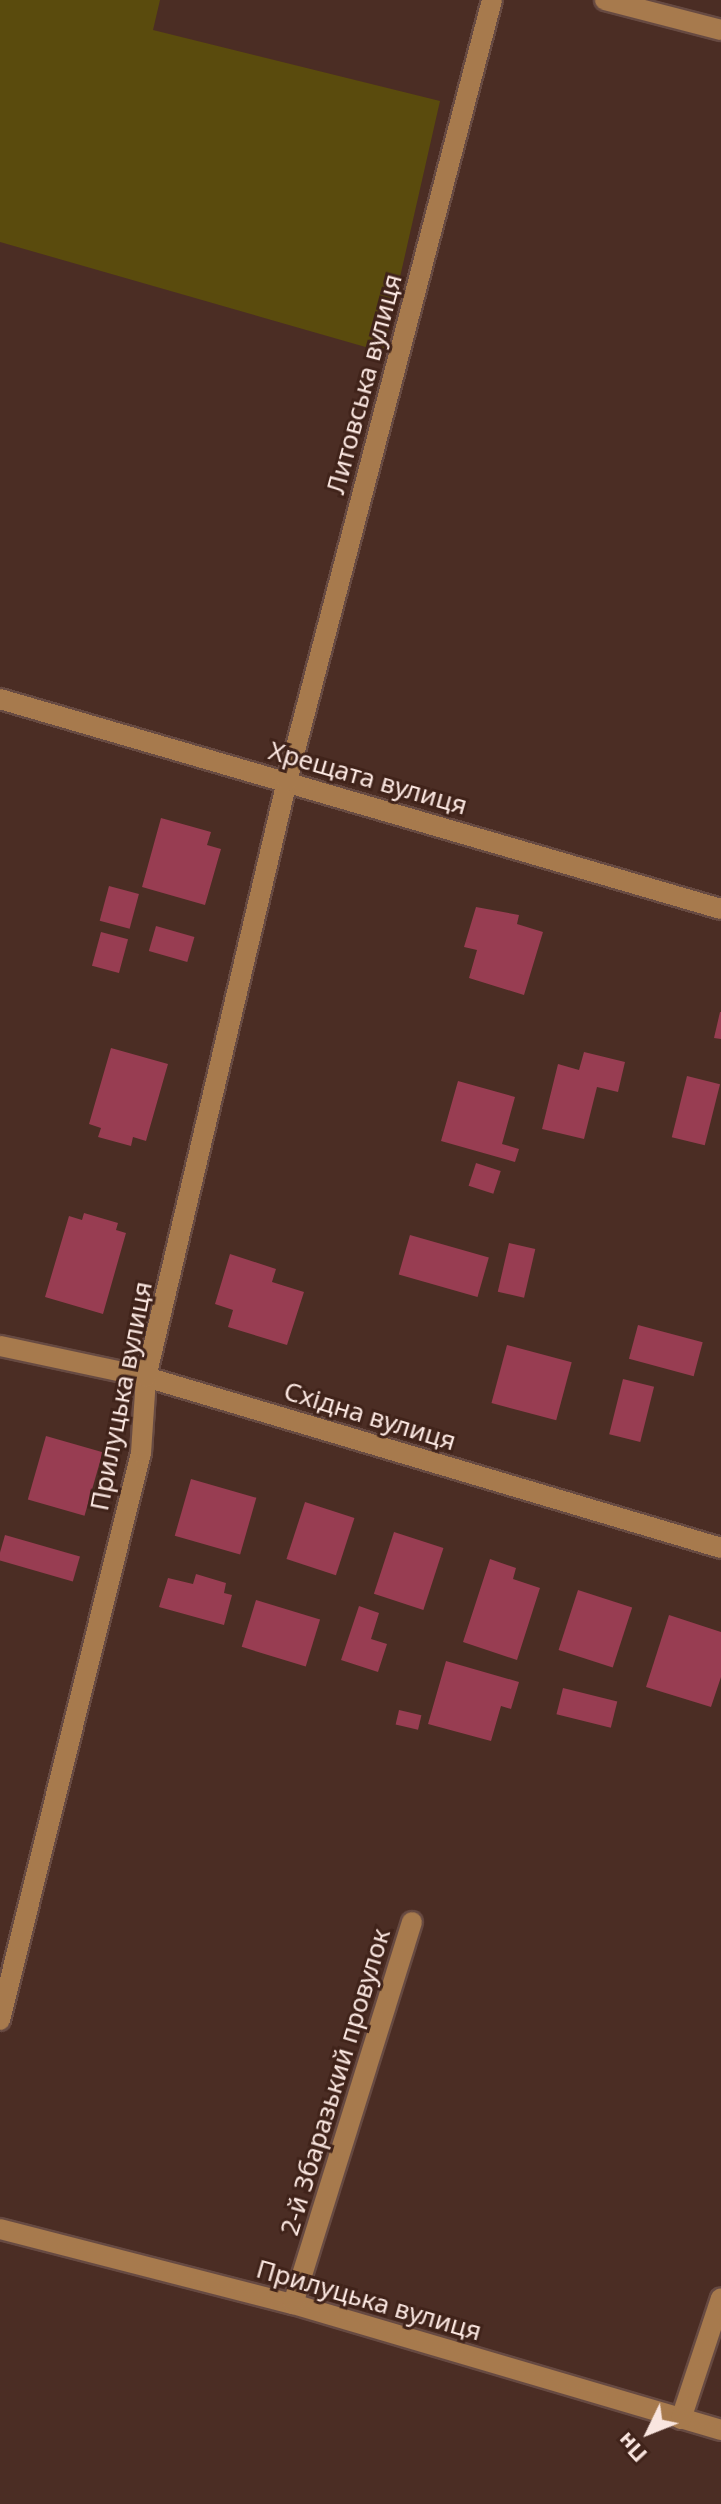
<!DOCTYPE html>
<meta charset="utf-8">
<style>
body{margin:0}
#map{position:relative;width:721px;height:2504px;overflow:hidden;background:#4b2d24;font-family:"Noto Sans",sans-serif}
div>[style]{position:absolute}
.green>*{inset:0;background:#5a4b0d}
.building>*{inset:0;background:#983d52;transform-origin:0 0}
.roads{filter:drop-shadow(2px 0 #674a42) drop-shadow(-2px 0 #674a42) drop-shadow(0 2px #674a42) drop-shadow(0 -2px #674a42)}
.minor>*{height:20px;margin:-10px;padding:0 10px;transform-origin:10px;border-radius:10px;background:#a77a4d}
span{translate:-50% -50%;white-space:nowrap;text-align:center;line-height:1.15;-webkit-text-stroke:6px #40231a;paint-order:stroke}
.street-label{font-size:26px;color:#f9e5df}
.north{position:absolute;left:609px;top:2392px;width:80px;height:80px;-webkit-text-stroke:6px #40231a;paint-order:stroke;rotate:227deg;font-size:22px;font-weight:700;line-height:32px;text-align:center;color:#f9e5df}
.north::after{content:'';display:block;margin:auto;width:28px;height:36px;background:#f9e5df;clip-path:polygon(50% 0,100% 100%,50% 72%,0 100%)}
</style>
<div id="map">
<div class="green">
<div style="clip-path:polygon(0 0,160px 0,153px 30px,440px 101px,383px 352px,0 242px)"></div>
</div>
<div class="building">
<div style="clip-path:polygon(161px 818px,211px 832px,207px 845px,221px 849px,205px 905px,142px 887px)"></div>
<div style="left:109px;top:886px;width:31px;height:36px;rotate:15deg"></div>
<div style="clip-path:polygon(476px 907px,519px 915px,517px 924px,543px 932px,524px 995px,469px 978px,477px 950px,464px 947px)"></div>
<div style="left:156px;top:926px;width:40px;height:26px;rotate:16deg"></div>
<div style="left:101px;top:932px;width:28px;height:35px;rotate:15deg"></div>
<div style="clip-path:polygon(720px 1012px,721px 1012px,721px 1039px,714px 1038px)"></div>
<div style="clip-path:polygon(111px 1048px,168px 1064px,146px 1141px,133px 1137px,131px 1146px,98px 1137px,101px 1128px,89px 1124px)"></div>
<div style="clip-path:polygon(584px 1052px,625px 1062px,618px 1092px,597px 1087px,584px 1139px,542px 1129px,558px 1064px,579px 1070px)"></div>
<div style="left:687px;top:1076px;width:34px;height:63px;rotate:14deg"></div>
<div style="clip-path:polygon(458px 1081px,515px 1097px,502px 1144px,519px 1149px,515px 1162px,441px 1141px)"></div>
<div style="left:476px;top:1163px;width:26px;height:24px;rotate:18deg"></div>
<div style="clip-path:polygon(84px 1213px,118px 1223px,116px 1230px,126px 1233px,103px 1314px,45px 1297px,69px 1216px,82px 1220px)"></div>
<div style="left:410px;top:1235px;width:82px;height:41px;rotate:16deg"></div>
<div style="left:509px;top:1243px;width:27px;height:50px;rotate:13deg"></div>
<div style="clip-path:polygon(230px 1254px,276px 1269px,272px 1282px,304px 1292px,287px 1345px,228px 1327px,233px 1310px,215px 1304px)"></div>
<div style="left:638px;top:1325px;width:67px;height:35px;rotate:15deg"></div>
<div style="left:507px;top:1345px;width:67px;height:60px;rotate:15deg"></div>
<div style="left:623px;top:1379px;width:32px;height:57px;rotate:14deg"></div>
<div style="left:46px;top:1436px;width:59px;height:66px;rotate:16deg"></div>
<div style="left:191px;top:1479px;width:68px;height:59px;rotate:16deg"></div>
<div style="left:305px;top:1502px;width:52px;height:60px;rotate:18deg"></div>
<div style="left:394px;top:1532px;width:52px;height:65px;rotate:18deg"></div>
<div style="left:5px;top:1535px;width:78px;height:26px;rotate:16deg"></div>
<div style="clip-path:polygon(490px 1559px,516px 1568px,513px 1579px,540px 1588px,517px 1660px,463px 1642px)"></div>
<div style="clip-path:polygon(196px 1574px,226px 1583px,224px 1593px,232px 1595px,224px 1625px,159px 1607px,168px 1578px,193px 1584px)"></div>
<div style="left:578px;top:1590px;width:57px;height:63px;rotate:18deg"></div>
<div style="left:256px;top:1600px;width:67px;height:49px;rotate:17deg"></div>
<div style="clip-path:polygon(359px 1606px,379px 1613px,371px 1639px,387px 1644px,378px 1672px,341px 1660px)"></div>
<div style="clip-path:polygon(669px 1615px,721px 1632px,721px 1677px,711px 1707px,646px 1687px)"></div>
<div style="clip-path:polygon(446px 1661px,519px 1682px,511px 1709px,501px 1706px,491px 1741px,428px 1724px)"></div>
<div style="left:563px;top:1688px;width:56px;height:27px;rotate:14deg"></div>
<div style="left:399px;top:1710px;width:23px;height:15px;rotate:13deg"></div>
</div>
<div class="roads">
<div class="minor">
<div style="left:605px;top:0;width:120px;rotate:14.5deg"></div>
<div style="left:0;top:699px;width:751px;rotate:16.24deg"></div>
<div style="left:0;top:1346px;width:149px;rotate:12deg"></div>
<div style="left:146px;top:1377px;width:600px;rotate:16.56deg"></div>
<div style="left:0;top:2020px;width:584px;rotate:-76.04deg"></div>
<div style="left:141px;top:1453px;width:76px;rotate:-86.2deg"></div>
<div style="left:146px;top:1377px;width:612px;rotate:-76.69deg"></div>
<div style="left:287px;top:781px;width:807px;rotate:-75.29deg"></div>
<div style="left:0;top:2229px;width:302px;rotate:14.4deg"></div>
<div style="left:293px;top:2304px;width:446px;rotate:16.4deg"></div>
<div style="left:293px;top:2304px;width:400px;rotate:-72.7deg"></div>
<div style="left:681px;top:2419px;width:127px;rotate:-71.7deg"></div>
</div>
</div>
<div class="street-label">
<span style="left:364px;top:384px;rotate:-75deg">Литовська вулиця</span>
<span style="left:368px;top:778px;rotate:16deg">Хрещата вулиця</span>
<span style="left:121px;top:1396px;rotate:-79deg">Прилуцька вулиця</span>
<span style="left:370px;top:1416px;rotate:17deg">Східна вулиця</span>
<span style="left:335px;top:2082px;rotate:-73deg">2-й Збаразький провулок</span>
<span style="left:369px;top:2300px;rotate:16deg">Прилуцька вулиця</span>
</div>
<div class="north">Пн</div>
</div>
